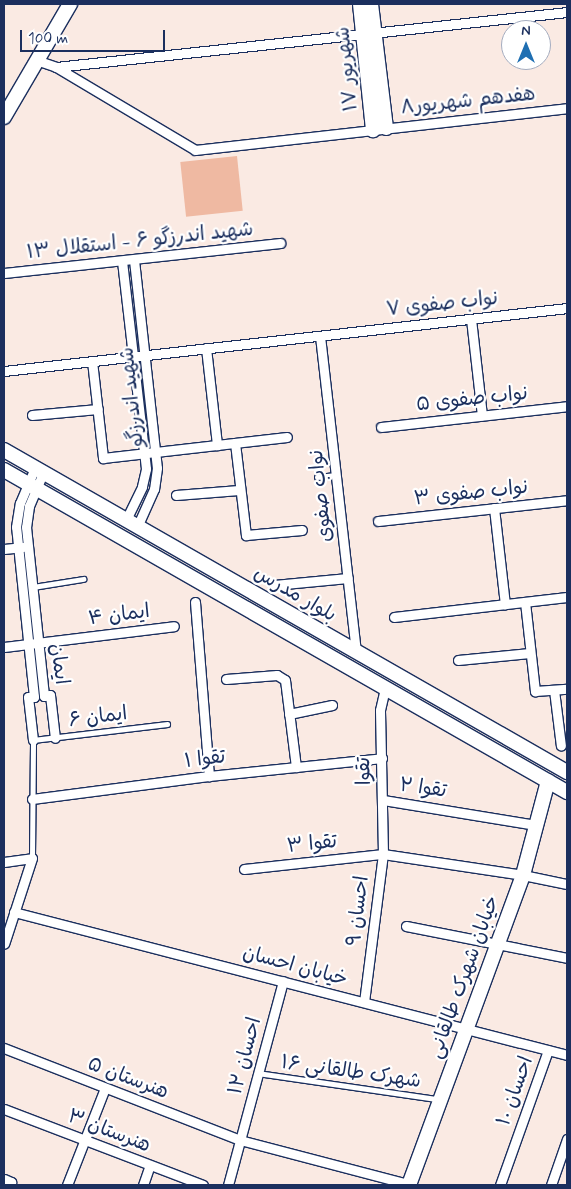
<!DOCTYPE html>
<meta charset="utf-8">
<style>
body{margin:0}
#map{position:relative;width:571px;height:1189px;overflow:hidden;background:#faeae3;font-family:Mynerve,"Playpen Sans Arabic",sans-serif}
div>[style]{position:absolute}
.building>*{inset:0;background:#efb9a2;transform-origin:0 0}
.roads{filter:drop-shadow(1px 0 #1b2f5e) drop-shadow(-1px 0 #1b2f5e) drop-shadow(0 1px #1b2f5e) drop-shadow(0 -1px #1b2f5e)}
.lane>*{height:4.5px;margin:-2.25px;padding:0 2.25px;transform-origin:2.25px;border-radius:2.25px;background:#fff}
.street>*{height:9px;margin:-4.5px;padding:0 4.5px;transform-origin:4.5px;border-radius:4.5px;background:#fff}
.secondary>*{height:14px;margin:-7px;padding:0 7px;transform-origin:7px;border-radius:7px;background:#fff}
span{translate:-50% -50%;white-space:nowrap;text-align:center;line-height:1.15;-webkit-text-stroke:4.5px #fff;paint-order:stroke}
.street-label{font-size:20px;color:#1b2f5e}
.frame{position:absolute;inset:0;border:5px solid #1b2f5e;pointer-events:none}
.north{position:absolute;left:501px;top:20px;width:50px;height:50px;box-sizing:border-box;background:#fff;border:1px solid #a4acbf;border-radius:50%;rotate:0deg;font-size:14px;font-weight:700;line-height:20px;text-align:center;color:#1b2f5e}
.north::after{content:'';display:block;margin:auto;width:18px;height:22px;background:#1f6fb2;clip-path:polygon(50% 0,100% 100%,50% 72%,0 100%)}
.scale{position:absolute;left:20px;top:30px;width:145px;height:22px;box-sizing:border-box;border:2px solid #1b2f5e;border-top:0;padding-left:6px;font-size:15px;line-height:18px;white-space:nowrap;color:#1b2f5e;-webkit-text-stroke:4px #fff;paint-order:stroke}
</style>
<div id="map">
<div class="building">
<div style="left:237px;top:156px;width:55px;height:57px;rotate:84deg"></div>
</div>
<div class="roads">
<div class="lane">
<div style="left:317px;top:477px;width:19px;rotate:-6deg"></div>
<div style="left:33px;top:587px;width:51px;rotate:-9.1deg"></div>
<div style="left:32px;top:858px;width:118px;rotate:-89.5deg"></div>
<div style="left:33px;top:740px;width:135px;rotate:-6.8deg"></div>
<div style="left:258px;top:1073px;width:181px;rotate:8.3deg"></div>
</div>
<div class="street">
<div style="left:36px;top:60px;width:21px;rotate:19deg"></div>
<div style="left:56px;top:67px;width:162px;rotate:30.8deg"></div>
<div style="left:195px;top:150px;width:374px;rotate:-6.4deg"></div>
<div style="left:56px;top:67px;width:514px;rotate:-6.14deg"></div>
<div style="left:134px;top:260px;width:209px;rotate:83.7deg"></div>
<div style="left:157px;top:468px;width:21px;rotate:98deg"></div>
<div style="left:154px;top:489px;width:42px;rotate:114.1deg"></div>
<div style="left:122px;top:261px;width:209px;rotate:83.4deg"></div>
<div style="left:146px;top:469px;width:18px;rotate:103deg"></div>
<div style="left:142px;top:487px;width:37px;rotate:116deg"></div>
<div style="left:4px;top:273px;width:278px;rotate:-6.2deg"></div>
<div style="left:471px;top:319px;width:97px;rotate:83.5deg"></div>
<div style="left:320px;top:336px;width:318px;rotate:83.5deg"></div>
<div style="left:206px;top:348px;width:98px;rotate:83.5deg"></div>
<div style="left:92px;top:361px;width:98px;rotate:83.5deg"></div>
<div style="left:103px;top:458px;width:185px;rotate:-6.5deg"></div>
<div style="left:4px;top:371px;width:567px;rotate:-6.38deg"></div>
<div style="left:32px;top:415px;width:66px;rotate:-5.2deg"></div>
<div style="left:381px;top:427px;width:187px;rotate:-6.4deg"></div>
<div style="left:235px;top:443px;width:93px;rotate:83.2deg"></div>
<div style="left:246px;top:535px;width:56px;rotate:-5.1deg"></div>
<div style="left:43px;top:473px;width:36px;rotate:113deg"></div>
<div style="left:29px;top:506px;width:21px;rotate:98deg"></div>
<div style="left:26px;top:527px;width:170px;rotate:83.9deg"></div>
<div style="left:44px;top:696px;width:6px;rotate:-9deg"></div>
<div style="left:50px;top:695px;width:43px;rotate:83.4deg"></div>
<div style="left:176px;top:495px;width:63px;rotate:-4.5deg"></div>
<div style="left:494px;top:508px;width:97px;rotate:83.5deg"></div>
<div style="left:378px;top:521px;width:190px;rotate:-6.3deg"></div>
<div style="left:4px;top:549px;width:19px;rotate:-6deg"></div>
<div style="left:274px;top:585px;width:74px;rotate:-5.4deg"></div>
<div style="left:195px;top:602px;width:175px;rotate:85.4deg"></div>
<div style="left:525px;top:602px;width:90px;rotate:83.6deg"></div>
<div style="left:535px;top:691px;width:32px;rotate:-4deg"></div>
<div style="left:394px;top:617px;width:174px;rotate:-6.6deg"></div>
<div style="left:4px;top:647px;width:171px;rotate:-7deg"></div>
<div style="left:458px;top:660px;width:72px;rotate:-5.6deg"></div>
<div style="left:226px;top:679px;width:51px;rotate:-4.5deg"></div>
<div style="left:277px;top:675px;width:9px;rotate:32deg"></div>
<div style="left:285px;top:680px;width:88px;rotate:82.8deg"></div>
<div style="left:554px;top:690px;width:56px;rotate:82.9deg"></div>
<div style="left:289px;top:714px;width:44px;rotate:-11.8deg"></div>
<div style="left:33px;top:740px;width:43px;rotate:-96.6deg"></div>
<div style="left:28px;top:697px;width:6px"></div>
<div style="left:34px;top:697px;width:171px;rotate:-96deg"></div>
<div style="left:16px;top:527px;width:24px;rotate:-81deg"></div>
<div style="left:20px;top:503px;width:38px;rotate:-67deg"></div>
<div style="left:32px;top:799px;width:178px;rotate:-7.4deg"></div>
<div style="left:209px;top:776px;width:174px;rotate:-5.9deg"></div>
<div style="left:383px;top:800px;width:155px;rotate:9.3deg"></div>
<div style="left:4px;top:862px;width:28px;rotate:-8deg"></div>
<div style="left:32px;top:858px;width:90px;rotate:108deg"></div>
<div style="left:244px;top:869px;width:140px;rotate:-6.2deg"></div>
<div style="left:383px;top:854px;width:142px;rotate:8.5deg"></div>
<div style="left:523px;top:875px;width:45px;rotate:11.6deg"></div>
<div style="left:14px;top:912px;width:571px;rotate:14.5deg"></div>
<div style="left:406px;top:926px;width:164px;rotate:11.2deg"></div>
<div style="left:364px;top:1002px;width:149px;rotate:-82.7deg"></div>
<div style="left:383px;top:854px;width:144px;rotate:-91.2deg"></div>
<div style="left:380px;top:710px;width:23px;rotate:-77deg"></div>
<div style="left:4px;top:1048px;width:253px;rotate:21.3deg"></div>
<div style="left:240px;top:1140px;width:177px;rotate:14.7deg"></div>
<div style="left:4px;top:1109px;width:213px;rotate:20.9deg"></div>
<div style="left:4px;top:1179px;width:8px;rotate:23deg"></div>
<div style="left:11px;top:1182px;width:4px;rotate:124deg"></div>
<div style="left:67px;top:1185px;width:104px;rotate:-68.6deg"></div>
<div style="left:143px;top:1185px;width:21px;rotate:-71deg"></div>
<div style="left:228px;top:1185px;width:211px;rotate:-74.9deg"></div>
<div style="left:500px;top:1185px;width:143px;rotate:-70.4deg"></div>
<div style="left:551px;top:1185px;width:49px;rotate:-70.8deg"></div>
</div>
<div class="secondary">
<div style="left:360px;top:4px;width:127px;rotate:84.1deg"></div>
<div style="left:371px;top:4px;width:125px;rotate:83.1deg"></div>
<div style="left:4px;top:117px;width:131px;rotate:-59.7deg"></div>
<div style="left:4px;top:450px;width:649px;rotate:29.77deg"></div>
<div style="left:4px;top:470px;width:649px;rotate:29.77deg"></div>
<div style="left:409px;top:1185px;width:330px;rotate:-69.8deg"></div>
<div style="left:523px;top:875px;width:97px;rotate:-75.1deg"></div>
</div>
</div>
<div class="street-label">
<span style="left:347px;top:69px;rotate:-96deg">۱۷ شهریور</span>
<span style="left:468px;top:101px;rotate:-6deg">هفدهم شهریور۸</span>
<span style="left:140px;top:241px;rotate:-6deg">شهید اندرزگو ۶ - استقلال ۱۳</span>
<span style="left:442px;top:304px;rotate:-6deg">نواب صفوی ۷</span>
<span style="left:132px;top:397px;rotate:-96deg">شهید اندرزگو</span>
<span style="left:472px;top:399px;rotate:-6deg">نواب صفوی ۵</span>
<span style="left:471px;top:493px;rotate:-6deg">نواب صفوی ۳</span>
<span style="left:321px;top:496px;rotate:-96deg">نواب صفوی</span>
<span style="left:295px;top:594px;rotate:30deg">بلوار مدرس</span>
<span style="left:119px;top:615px;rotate:-7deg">ایمان ۴</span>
<span style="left:59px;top:664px;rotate:82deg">ایمان</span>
<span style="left:98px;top:717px;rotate:-7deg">ایمان ۶</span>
<span style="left:205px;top:759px;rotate:-7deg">تقوا ۱</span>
<span style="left:364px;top:771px;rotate:-92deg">تقوا</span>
<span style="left:423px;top:788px;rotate:8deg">تقوا ۲</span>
<span style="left:312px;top:844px;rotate:-6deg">تقوا ۳</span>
<span style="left:358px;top:911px;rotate:-83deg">احسان ۹</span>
<span style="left:295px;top:966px;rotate:15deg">خیابان احسان</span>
<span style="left:464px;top:977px;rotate:-70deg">خیابان شهرک طالقانی</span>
<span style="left:245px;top:1056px;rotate:-75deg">احسان ۱۲</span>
<span style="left:351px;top:1072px;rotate:8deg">شهرک طالقانی ۱۶</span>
<span style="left:128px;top:1078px;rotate:21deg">هنرستان ۵</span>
<span style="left:515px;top:1091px;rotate:-70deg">احسان ۱۰</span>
<span style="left:109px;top:1131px;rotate:21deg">هنرستان ۳</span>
</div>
<div class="frame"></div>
<div class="north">N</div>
<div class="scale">100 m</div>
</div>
